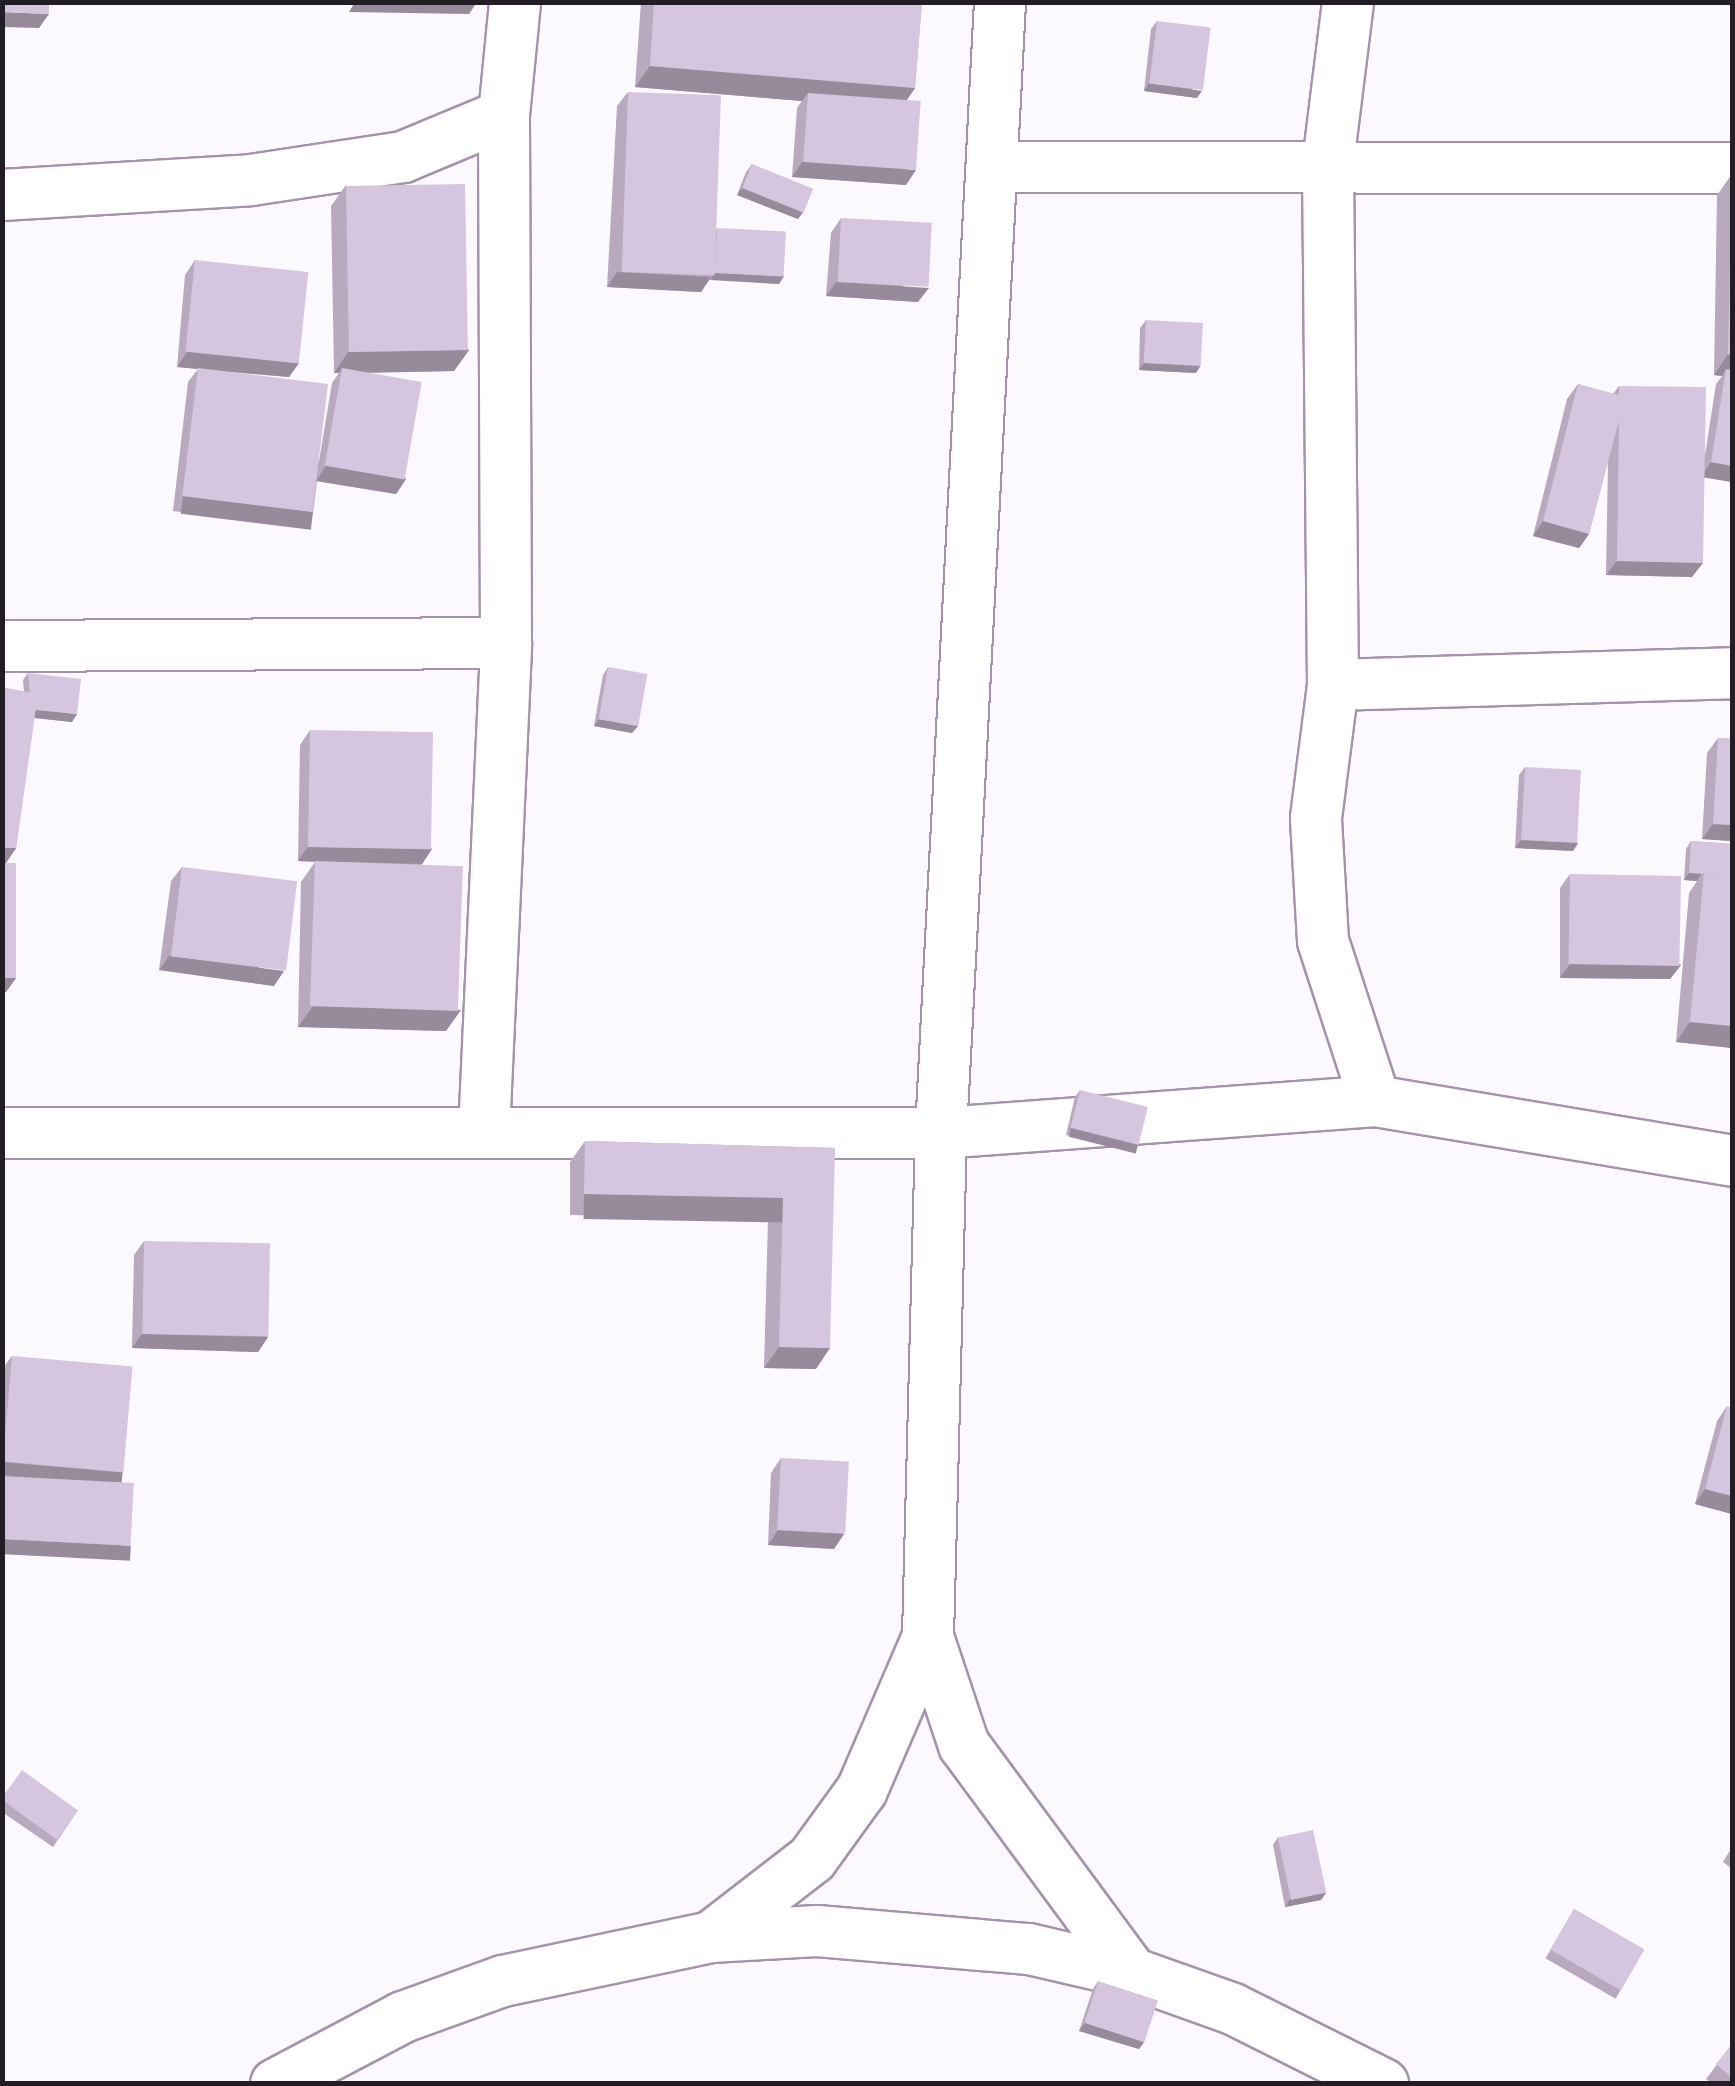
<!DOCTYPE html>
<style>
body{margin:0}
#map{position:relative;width:1735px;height:2086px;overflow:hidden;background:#fcf9fe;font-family:"Roboto Condensed",sans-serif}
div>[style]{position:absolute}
.roads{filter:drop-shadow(2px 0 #a493ab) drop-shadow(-2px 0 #a493ab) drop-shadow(0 2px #a493ab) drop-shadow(0 -2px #a493ab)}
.minor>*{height:50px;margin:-25px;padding:0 25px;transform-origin:25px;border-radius:25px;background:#fff}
.wall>*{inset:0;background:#b8a9bf;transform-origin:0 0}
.shaded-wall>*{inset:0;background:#968a9b;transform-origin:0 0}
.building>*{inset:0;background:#d6c5de;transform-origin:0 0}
span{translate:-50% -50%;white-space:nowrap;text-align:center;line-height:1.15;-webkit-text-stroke:8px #fcf9fe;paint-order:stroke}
.frame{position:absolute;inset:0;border:5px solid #231d26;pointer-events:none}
</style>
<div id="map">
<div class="roads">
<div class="minor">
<div style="left:1000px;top:2px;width:1133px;rotate:92.99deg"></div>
<div style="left:941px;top:1133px;width:504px;rotate:91.48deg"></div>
<div style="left:928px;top:1637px;width:114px;rotate:71.6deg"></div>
<div style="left:964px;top:1745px;width:283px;rotate:53.6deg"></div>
<div style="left:992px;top:167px;width:740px;rotate:0.08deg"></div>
<div style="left:2px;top:195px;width:249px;rotate:-3.4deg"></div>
<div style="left:251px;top:180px;width:154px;rotate:-8.6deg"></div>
<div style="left:403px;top:157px;width:109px;rotate:-22.6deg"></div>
<div style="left:2px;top:646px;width:504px;rotate:-0.34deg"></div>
<div style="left:1333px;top:685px;width:399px;rotate:-1.7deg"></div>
<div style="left:1375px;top:1101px;width:362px;rotate:9.5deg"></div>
<div style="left:2px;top:1133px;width:939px"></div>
<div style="left:941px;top:1133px;width:435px;rotate:-4.2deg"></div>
<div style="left:1375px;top:1101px;width:168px;rotate:-108deg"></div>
<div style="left:1323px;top:941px;width:123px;rotate:-93.3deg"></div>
<div style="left:1316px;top:818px;width:134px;rotate:-82.7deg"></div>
<div style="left:1333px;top:685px;width:522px;rotate:-90.55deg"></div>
<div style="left:1328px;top:163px;width:162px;rotate:-82.9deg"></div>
<div style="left:484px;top:1133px;width:490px;rotate:-87.4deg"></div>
<div style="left:506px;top:643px;width:528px;rotate:-90.22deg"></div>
<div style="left:504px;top:115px;width:114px;rotate:-84.4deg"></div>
<div style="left:711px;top:1937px;width:128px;rotate:-37.7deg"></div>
<div style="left:812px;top:1859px;width:85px;rotate:-54.1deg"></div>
<div style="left:862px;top:1790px;width:167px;rotate:-66.7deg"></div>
<div style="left:276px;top:2084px;width:144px;rotate:-27.8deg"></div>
<div style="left:403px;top:2017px;width:106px;rotate:-19.8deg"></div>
<div style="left:503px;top:1981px;width:213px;rotate:-11.9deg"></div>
<div style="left:711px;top:1937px;width:106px;rotate:-3.2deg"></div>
<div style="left:817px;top:1931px;width:213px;rotate:4.9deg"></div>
<div style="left:1029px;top:1949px;width:106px;rotate:13.1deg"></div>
<div style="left:1132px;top:1973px;width:107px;rotate:19.6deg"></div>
<div style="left:1233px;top:2009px;width:168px;rotate:26.6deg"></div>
</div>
</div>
<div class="wall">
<div style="clip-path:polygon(641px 2px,922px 2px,915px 88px,907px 100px,906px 185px,792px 177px,797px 108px,802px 101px,635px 87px)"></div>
<div style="clip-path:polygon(1157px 21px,1197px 98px,1144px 91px,1151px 29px)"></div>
<div style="clip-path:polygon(628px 92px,714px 234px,717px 228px,784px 276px,779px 284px,710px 279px,701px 292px,607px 287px,617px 106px)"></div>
<div style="clip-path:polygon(752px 164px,798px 219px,737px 195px,746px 172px)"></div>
<div style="clip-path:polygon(1732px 174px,1732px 482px,1704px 477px,1692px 577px,1606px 575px,1608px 461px,1589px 534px,1579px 548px,1533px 536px,1567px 399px,1578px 384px,1613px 394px,1619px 386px,1705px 455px,1716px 384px,1722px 376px,1714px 375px,1717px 195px)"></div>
<div style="clip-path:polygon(346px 185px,469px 350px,454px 371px,367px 373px,406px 479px,396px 494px,317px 481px,313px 513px,303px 528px,173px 511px,188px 382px,198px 369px,177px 367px,185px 275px,195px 260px,299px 363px,289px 377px,229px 372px,319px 461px,332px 383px,339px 373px,334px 373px,331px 206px)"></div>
<div style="clip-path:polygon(841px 218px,918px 302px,826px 296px,831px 233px)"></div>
<div style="clip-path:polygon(1146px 320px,1196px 373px,1139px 370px,1140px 328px)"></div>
<div style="clip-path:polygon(608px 667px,638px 726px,632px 733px,594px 726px,603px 675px)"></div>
<div style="clip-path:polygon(28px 673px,72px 722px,34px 718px,16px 848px,6px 863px,16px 978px,6px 992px,2px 863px,24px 692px,23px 680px)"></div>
<div style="clip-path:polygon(310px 730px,432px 849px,422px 864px,446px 1031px,298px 1027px,301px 882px,315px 862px,298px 861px,300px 745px)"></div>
<div style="clip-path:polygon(1718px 738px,1732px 739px,1732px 841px,1702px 839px,1707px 753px)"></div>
<div style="clip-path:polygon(1525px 767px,1578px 843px,1573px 851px,1515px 848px,1519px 775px)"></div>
<div style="clip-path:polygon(1691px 841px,1732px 844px,1732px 1048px,1676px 1042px,1689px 893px,1697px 881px,1684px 880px,1686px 849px)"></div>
<div style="clip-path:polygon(182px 867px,274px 986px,159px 970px,171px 881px)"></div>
<div style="clip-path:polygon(1570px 874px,1681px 965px,1670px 979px,1560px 978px,1560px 888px)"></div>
<div style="clip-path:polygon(1080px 1090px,1138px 1145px,1133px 1152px,1066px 1135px,1075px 1097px)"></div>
<div style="clip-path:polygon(585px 1141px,835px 1148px,816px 1369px,764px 1368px,768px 1219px,570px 1215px,570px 1162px)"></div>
<div style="clip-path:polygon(144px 1241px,268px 1337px,258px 1352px,132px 1348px,134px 1255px)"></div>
<div style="clip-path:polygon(12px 1356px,123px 1473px,117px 1482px,121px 1559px,2px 1554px,2px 1369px)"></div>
<div style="clip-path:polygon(1727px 1406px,1732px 1514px,1695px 1504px,1717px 1421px)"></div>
<div style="clip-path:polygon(781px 1458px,844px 1534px,834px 1549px,768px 1545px,771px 1473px)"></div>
<div style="clip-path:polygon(2px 1799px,78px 1810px,53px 1847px,2px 1812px)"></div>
<div style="clip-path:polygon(1278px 1837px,1326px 1893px,1321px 1900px,1285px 1907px,1273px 1845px)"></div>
<div style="clip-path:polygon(1732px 1847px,1732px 1869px,1723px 1862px)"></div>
<div style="left:1574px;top:1909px;width:81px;height:57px;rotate:30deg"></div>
<div style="clip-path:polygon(1098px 1981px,1144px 2042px,1139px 2049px,1079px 2031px,1093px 1989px)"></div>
<div style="clip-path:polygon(1732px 2044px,1732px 2084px,1712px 2084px,1706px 2079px)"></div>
</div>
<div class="shaded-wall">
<div style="clip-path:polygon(355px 2px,477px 2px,469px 14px,349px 12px)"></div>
<div style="clip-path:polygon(2px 12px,49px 14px,39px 28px,2px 27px)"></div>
<div style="clip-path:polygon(650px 66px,915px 88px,901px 108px,808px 93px,802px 101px,635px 87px)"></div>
<div style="clip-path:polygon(1149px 83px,1202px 91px,1197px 98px,1144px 91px)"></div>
<div style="clip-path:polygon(802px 162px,916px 170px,906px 185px,792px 177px)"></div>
<div style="clip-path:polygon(742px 188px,804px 211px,798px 219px,737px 195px)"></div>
<div style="clip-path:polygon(617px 272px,711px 277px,701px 292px,607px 287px)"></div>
<div style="clip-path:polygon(715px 273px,784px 276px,779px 284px,710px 280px)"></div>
<div style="clip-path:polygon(836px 282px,929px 288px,918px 302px,826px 296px)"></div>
<div style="clip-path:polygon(469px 350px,454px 371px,341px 373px,342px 368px,339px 373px,334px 373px,348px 352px)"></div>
<div style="clip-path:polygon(187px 352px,299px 363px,289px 377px,177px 367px)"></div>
<div style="clip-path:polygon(1728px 354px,1732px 355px,1732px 376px,1726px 369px,1722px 376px,1714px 375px)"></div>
<div style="clip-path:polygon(1144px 363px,1201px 365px,1196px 373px,1139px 370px)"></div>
<div style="clip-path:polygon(1711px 462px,1732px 466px,1732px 482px,1701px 477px)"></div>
<div style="clip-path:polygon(326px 466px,406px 479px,396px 494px,316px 481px)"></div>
<div style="left:183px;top:496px;width:131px;height:18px;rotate:7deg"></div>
<div style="clip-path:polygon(1543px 521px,1589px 534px,1579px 548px,1533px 536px)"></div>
<div style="clip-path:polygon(1617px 561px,1703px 563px,1692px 577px,1606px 575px)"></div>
<div style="clip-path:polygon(31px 709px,77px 714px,72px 722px,26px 717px)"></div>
<div style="clip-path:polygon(599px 719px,638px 726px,632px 733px,594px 726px)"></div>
<div style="clip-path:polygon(1713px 824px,1732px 825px,1732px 841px,1702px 839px)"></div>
<div style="clip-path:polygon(1521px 840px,1578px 843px,1573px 851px,1515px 848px)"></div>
<div style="clip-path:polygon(308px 847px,432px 849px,422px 864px,298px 861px)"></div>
<div style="clip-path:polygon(2px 848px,16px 848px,6px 863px,2px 863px)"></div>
<div style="clip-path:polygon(1689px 873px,1702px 873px,1697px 881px,1684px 880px)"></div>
<div style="clip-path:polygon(169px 956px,284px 971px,274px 986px,159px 970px)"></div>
<div style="clip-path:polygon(1570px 964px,1681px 965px,1670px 979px,1560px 978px)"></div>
<div style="clip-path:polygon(2px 978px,16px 978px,6px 992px,2px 992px)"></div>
<div style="clip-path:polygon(313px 1006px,461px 1010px,446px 1031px,298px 1027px)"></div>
<div style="clip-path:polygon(1690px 1022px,1732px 1026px,1732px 1048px,1676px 1042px)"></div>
<div style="left:1071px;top:1128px;width:69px;height:9px;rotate:14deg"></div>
<div style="left:584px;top:1194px;width:199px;height:25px;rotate:1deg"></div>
<div style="clip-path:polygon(142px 1334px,268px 1337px,258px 1352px,132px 1348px)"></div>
<div style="clip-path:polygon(779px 1347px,830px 1348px,816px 1369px,764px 1368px)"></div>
<div style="left:2px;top:1462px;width:121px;height:15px;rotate:5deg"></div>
<div style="clip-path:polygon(1705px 1489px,1732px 1496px,1732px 1514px,1695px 1504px)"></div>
<div style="clip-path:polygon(778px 1530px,844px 1534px,834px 1549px,768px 1545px)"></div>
<div style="left:2px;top:1539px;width:129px;height:15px;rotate:3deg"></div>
<div style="clip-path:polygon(1326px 1893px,1321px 1900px,1285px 1907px,1290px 1899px)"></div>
<div style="clip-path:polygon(1085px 2023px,1144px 2042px,1139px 2049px,1079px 2031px)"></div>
</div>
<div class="building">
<div style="clip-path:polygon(2px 2px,49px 2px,49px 14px,2px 12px)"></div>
<div style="clip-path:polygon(654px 2px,922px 2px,915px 88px,650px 66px)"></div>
<div style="left:1157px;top:21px;width:54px;height:63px;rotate:7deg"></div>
<div style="left:628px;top:92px;width:93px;height:180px;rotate:2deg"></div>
<div style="left:808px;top:93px;width:113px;height:69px;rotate:4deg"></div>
<div style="left:752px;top:164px;width:66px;height:26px;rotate:22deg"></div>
<div style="clip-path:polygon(1732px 174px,1732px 355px,1728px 354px)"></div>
<div style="left:465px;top:184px;width:166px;height:119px;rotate:89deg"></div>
<div style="left:841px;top:218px;width:91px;height:64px;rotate:3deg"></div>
<div style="left:717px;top:228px;width:69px;height:45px;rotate:3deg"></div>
<div style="left:195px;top:260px;width:114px;height:92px;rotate:6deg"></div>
<div style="left:1146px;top:320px;width:57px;height:43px;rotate:3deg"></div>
<div style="left:198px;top:368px;width:131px;height:129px;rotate:7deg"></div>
<div style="left:342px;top:368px;width:81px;height:99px;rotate:10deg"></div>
<div style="clip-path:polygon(1726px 369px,1732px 370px,1732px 466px,1711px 462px)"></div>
<div style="clip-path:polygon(1578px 384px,1619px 395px,1619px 386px,1706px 387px,1703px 563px,1617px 561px,1619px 420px,1589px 534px,1543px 521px)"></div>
<div style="left:608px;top:667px;width:40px;height:53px;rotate:10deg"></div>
<div style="clip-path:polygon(28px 673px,81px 679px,77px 714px,35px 710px,38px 694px,30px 693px)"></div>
<div style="clip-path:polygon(2px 687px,38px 694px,16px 848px,2px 848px)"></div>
<div style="left:310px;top:730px;width:123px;height:117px;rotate:1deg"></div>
<div style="clip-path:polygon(1718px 738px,1732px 739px,1732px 825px,1713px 824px)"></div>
<div style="left:1525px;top:767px;width:56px;height:73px;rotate:3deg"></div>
<div style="clip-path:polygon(1691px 841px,1732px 844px,1732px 874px,1704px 872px,1703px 874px,1689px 873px)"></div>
<div style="left:315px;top:861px;width:148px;height:145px;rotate:2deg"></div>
<div style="left:2px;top:863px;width:14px;height:115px"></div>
<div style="left:182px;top:867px;width:116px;height:90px;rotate:7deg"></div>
<div style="clip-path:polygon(1704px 872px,1732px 874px,1732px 1026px,1690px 1022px)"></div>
<div style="left:1570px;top:874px;width:111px;height:90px;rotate:1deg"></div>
<div style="left:1080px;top:1090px;width:70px;height:39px;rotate:14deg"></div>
<div style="clip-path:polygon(585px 1141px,835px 1148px,830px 1348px,779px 1347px,783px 1198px,584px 1194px)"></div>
<div style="left:144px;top:1241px;width:126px;height:93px;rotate:1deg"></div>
<div style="left:12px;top:1356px;width:121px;height:106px;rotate:5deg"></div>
<div style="clip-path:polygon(1727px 1406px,1732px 1408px,1732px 1496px,1705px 1489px)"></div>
<div style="left:781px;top:1458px;width:68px;height:72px;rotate:3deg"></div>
<div style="left:2px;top:1476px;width:132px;height:63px;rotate:3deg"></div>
<div style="left:22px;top:1770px;width:69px;height:36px;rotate:36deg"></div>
<div style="left:1313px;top:1830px;width:64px;height:36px;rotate:78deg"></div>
<div style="left:1574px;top:1909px;width:81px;height:47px;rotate:30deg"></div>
<div style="left:1098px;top:1981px;width:63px;height:44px;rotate:18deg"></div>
<div style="clip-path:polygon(1732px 2044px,1732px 2078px,1716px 2064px)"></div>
</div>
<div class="frame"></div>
</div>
